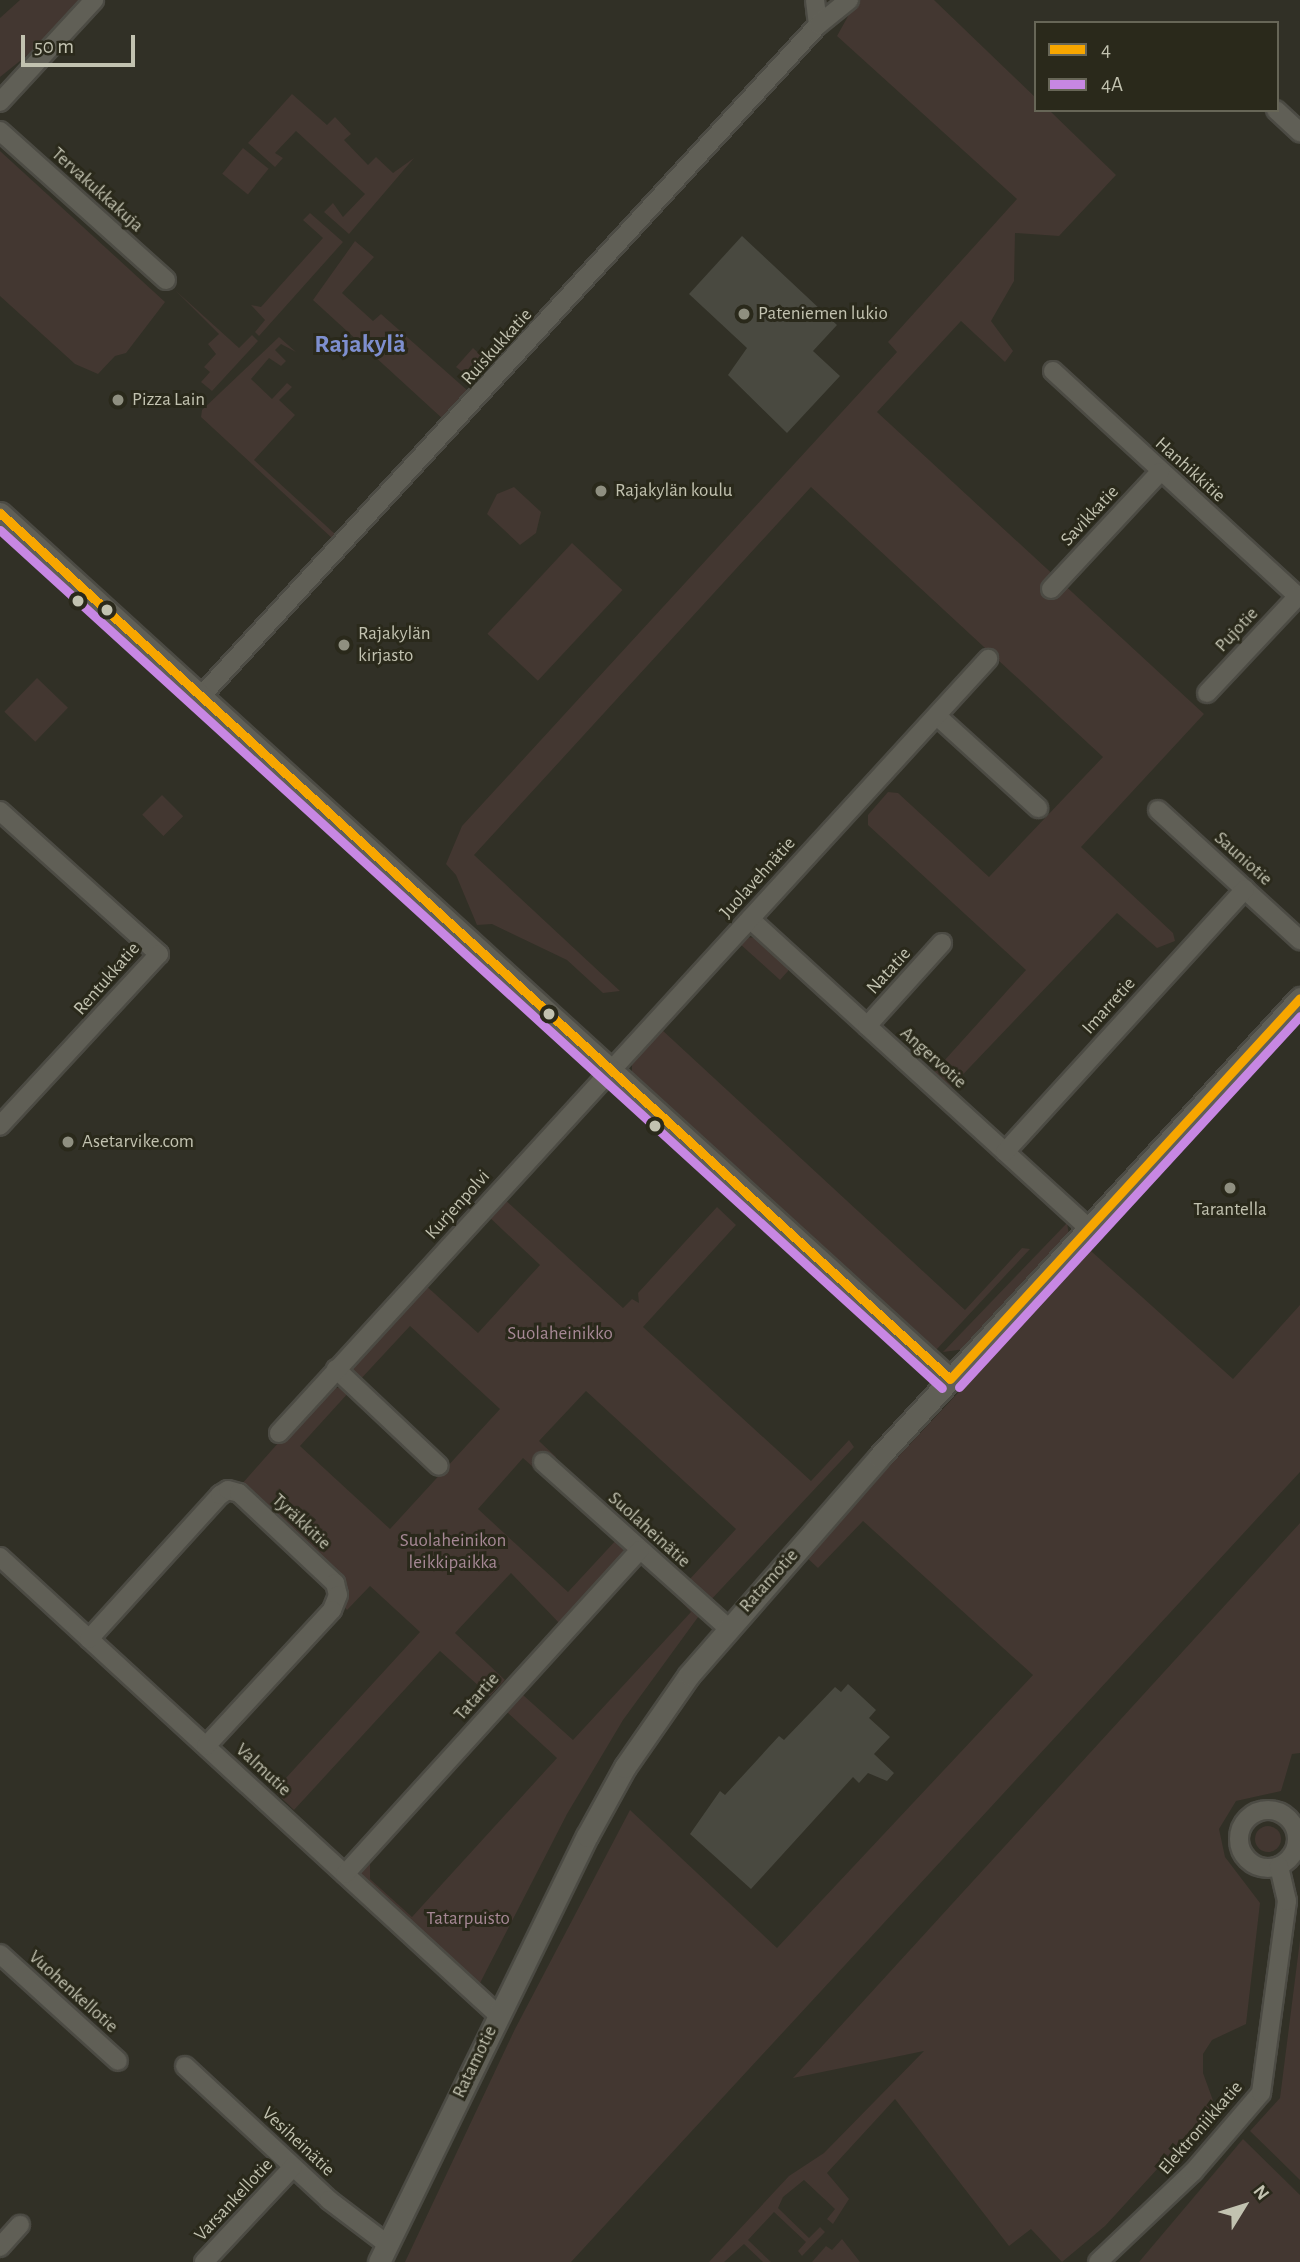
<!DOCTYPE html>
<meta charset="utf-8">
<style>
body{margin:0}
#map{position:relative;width:1300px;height:2262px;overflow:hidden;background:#313026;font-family:"Alegreya Sans",sans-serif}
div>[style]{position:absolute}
.green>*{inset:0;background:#433731;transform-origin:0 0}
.round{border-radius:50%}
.building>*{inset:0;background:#494940}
.roads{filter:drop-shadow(2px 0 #4c4b44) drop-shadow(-2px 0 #4c4b44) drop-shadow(0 2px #4c4b44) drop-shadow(0 -2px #4c4b44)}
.minor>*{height:18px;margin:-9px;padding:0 9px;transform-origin:9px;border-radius:9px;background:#605f56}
.minor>.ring{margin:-9px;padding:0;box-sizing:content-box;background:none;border:18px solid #605f56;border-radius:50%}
.tertiary>*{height:21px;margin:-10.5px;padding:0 10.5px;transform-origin:10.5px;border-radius:10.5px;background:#605f56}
.bus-1>*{height:9px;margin:-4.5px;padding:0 4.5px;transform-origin:4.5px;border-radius:4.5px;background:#f7a600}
.bus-2>*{height:9px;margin:-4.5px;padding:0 4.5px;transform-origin:4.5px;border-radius:4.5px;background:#c787e3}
.dots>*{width:19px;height:19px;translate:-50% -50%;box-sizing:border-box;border:4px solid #2a291b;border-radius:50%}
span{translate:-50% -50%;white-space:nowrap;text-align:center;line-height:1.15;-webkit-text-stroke:6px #2a291b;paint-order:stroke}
.street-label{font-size:19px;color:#c2c2b0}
.poi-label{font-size:19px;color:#c2c2b0}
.left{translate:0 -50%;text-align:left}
.park-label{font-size:19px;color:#a68895}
.district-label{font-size:26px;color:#7e8fcf;font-weight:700}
.legend{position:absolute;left:1034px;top:21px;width:245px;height:91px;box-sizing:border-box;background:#2a291b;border:2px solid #676657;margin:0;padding:9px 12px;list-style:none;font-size:21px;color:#c2c2b0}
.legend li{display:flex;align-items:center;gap:14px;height:35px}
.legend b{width:35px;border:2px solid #676657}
.north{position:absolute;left:1209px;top:2171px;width:70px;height:70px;-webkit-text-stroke:5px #2a291b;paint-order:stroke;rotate:52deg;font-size:19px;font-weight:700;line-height:28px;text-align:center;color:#c2c2b0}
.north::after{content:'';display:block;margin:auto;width:24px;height:32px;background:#c2c2b0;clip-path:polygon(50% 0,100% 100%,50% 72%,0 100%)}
.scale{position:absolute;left:21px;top:35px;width:114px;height:32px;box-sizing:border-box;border:4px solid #c2c2b0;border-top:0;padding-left:9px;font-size:21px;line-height:24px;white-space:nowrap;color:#c2c2b0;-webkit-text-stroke:5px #2a291b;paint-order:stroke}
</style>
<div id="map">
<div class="green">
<i style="clip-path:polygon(20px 0,79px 0,35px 49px,0 77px,0 18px)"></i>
<i style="clip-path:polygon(857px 0,934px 0,1036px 98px,1036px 110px,1049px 110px,1116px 175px,1059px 236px,1015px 233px,1014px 281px,991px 321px,1013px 351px,1005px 362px,961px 321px,877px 412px,1204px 714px,1081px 847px,1173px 933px,1175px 941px,1157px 948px,1117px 913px,951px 1087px,934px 1072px,1026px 970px,868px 825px,868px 815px,888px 792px,898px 793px,989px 877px,1103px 757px,811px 487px,474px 855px,620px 991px,603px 993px,567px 960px,492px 924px,477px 925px,456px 875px,446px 864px,462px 826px,897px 352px,888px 342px,1017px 199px,837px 36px)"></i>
<i style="clip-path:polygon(292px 94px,327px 125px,335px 117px,351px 134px,344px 140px,368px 165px,376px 157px,393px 173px,414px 158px,349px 234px,324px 212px,333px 203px,343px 217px,365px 194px,296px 131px,275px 153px,283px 158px,275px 167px,248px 143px)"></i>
<i style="left:243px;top:148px;width:33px;height:33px;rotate:39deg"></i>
<i style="clip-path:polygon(0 151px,165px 302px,126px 353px,115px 356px,98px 374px,75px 364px,0 296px)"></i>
<i style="clip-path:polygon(310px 213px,343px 242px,259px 336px,255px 332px,265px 320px,251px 305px,261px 307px,323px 238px,303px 220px)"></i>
<i style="clip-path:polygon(355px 241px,374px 257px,342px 293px,373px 321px,381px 314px,468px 391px,444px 420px,313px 300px)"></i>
<i style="clip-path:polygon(175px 290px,239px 348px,252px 335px,258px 341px,212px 391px,201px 382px,210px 372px,204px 367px,216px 354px,208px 344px,219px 334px)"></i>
<i style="clip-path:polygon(279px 337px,296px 352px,281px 344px,275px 350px,286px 361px,281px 366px,269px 358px,251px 379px,272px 399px,287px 383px,292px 387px,279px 400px,295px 415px,254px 460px,335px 534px,344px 531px,333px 539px,201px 417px,202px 410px)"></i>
<i style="clip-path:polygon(473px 348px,495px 369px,479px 385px,456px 367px)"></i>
<i style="clip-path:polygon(514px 487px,541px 512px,536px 533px,520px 545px,487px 514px,497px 494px)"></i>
<i style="left:572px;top:543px;width:69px;height:124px;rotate:43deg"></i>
<i style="left:37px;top:678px;width:43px;height:47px;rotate:44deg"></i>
<i style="left:162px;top:795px;width:30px;height:28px;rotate:45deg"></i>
<i style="clip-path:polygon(744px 937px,760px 938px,788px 963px,788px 971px,780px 980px,740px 944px,661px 1029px,965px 1310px,1022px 1248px,1030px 1249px,936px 1350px,632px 1074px,632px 1061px)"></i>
<i style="clip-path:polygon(502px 1197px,623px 1308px,632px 1299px,639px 1303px,638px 1293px,717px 1207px,736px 1225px,643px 1327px,811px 1481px,849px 1440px,854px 1447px,708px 1603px,689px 1580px,736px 1529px,586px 1391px,539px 1441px,556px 1457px,544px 1469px,545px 1478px,523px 1458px,478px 1509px,568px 1592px,618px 1538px,624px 1548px,621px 1563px,562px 1626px,511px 1573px,455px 1633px,505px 1680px,490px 1696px,440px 1651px,294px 1810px,274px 1791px,420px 1632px,370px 1586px,347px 1610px,241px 1485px,326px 1389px,345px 1387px,350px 1391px,300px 1446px,390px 1529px,500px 1409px,410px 1326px,358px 1382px,352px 1369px,352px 1361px,423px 1283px,478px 1333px,540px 1265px,486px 1214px)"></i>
<i style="clip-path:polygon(1067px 1223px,1069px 1235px,965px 1349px,943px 1352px)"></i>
<i style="clip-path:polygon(1091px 1251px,1233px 1379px,1300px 1305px,1300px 1472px,571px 2262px,405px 2262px,515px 2029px,630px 1810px,777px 1948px,1033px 1675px,863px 1521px,818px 1568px,805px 1556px)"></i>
<i style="clip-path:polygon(1300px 1523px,1300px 1753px,1292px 1754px,1281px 1791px,1236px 1801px,1219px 1829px,1225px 1857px,1260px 1903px,1246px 2024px,1212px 2040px,1203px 2054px,1203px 2073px,1215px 2106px,1105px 2226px,1062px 2262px,1031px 2229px,1009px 2246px,895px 2099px,827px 2173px,849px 2199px,833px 2224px,827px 2219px,835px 2209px,804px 2180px,783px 2197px,778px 2208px,809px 2238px,820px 2227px,825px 2232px,802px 2256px,798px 2251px,806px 2242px,774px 2212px,748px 2240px,771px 2262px,763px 2262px,744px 2244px,724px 2262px,709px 2262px,789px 2176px,824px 2153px,924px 2051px,793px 2078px)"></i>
<i style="clip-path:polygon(652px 1571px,701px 1613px,623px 1720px,567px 1814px,479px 1985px,362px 1879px,360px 1870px,370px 1861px,370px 1879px,412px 1917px,557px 1758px,507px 1712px,485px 1736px,482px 1730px,534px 1674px,538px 1678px,523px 1695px,573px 1740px,691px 1612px)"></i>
<i class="round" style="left:1255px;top:1826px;width:26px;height:26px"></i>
<i style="clip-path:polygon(1300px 1940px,1300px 2180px,1250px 2131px,1280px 2098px)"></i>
<i style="clip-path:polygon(1243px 2139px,1300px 2195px,1300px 2262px,1139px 2262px)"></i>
<i style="clip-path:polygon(842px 2239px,860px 2262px,812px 2262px,826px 2246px,832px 2250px)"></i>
</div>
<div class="building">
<i style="clip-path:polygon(742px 236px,837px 325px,813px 351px,840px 376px,787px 433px,728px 375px,747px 348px,689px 294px)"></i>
<i style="clip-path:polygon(848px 1684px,876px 1710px,869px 1718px,890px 1737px,874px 1754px,894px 1773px,887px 1781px,868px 1773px,859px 1783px,853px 1777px,751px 1889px,690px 1834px,720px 1791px,725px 1795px,779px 1736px,784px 1740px,835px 1687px,841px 1692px)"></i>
</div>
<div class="roads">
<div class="minor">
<i style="left:815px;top:0;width:25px;rotate:83deg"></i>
<i style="left:0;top:102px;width:139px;rotate:-47.3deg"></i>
<i style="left:1276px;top:110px;width:33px;rotate:43deg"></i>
<i style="left:0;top:131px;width:223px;rotate:41.9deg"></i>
<i style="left:1053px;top:371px;width:335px;rotate:42.6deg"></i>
<i style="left:1051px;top:589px;width:160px;rotate:-47deg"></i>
<i style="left:1207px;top:693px;width:133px;rotate:-46.8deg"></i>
<i style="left:203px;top:694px;width:909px;rotate:-47.41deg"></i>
<i style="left:818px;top:25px;width:40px;rotate:-39deg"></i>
<i style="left:937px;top:716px;width:137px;rotate:42.3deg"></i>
<i style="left:1158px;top:810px;width:193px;rotate:42.5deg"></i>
<i style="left:0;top:811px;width:214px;rotate:42deg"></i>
<i style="left:159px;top:954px;width:234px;rotate:132.8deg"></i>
<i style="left:750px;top:919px;width:459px;rotate:42.4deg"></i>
<i style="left:867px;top:1026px;width:112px;rotate:-47.9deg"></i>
<i style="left:1005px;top:1152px;width:356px;rotate:-47.6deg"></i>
<i style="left:336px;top:1369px;width:141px;rotate:43.3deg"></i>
<i style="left:279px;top:1433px;width:1050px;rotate:-47.51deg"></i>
<i style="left:543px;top:1462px;width:249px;rotate:41.9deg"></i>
<i style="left:0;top:1557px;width:677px;rotate:42.6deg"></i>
<i style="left:89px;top:1639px;width:195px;rotate:-47.7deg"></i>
<i style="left:220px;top:1495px;width:9px;rotate:-32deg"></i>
<i style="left:228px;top:1490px;width:11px;rotate:15deg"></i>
<i style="left:239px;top:1493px;width:132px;rotate:43.2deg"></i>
<i style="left:335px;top:1583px;width:12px;rotate:76deg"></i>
<i style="left:338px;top:1595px;width:16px;rotate:112deg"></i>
<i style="left:332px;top:1610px;width:185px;rotate:132.8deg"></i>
<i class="ring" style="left:1239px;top:1810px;width:40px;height:40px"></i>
<i style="left:345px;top:1874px;width:438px;rotate:-47.7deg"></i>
<i style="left:0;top:1954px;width:159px;rotate:42.2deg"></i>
<i style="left:185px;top:2066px;width:197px;rotate:42.9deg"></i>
<i style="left:329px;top:2200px;width:73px;rotate:37.2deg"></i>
<i style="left:0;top:2247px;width:30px;rotate:-48deg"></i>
<i style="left:204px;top:2262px;width:130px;rotate:-46.9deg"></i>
<i style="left:1098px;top:2262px;width:131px;rotate:-43.5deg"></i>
<i style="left:1193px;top:2172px;width:104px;rotate:-49.3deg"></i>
<i style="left:1261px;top:2093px;width:194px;rotate:-82.3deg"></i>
<i style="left:1287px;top:1901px;width:36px;rotate:-103deg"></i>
</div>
<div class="tertiary">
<i style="left:0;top:513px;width:1285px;rotate:42.35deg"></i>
<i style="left:379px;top:2262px;width:474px;rotate:-64deg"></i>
<i style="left:587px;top:1836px;width:79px;rotate:-61.2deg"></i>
<i style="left:625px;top:1767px;width:112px;rotate:-55.2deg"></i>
<i style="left:689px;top:1675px;width:289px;rotate:-48.9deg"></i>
<i style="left:879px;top:1457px;width:623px;rotate:-47.47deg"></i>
</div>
</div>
<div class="bus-1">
<i style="left:0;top:513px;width:1285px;rotate:42.35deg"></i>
<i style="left:950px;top:1379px;width:517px;rotate:-47.43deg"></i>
</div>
<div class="bus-2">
<i style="left:0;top:530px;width:1274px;rotate:42.33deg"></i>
<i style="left:959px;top:1387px;width:504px;rotate:-47.41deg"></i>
</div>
<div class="dots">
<i style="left:744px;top:314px;background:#8f8f80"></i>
<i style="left:118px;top:400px;background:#8f8f80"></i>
<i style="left:601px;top:491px;background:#8f8f80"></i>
<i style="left:78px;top:601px;background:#c2c2b0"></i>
<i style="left:107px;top:610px;background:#c2c2b0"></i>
<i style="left:344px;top:645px;background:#8f8f80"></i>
<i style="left:549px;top:1014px;background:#c2c2b0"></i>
<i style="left:655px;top:1126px;background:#c2c2b0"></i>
<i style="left:68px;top:1142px;background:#8f8f80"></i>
<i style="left:1230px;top:1188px;background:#8f8f80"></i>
</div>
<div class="street-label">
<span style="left:97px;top:190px;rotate:42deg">Tervakukkakuja</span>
<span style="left:497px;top:347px;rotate:-48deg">Ruiskukkatie</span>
<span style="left:1190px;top:470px;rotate:42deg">Hanhikkitie</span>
<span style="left:1090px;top:516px;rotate:-47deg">Savikkatie</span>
<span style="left:1237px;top:630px;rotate:-47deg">Pujotie</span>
<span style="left:1243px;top:859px;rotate:42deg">Sauniotie</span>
<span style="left:758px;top:878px;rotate:-48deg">Juolavehnätie</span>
<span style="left:889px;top:971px;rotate:-48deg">Natatie</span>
<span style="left:107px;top:979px;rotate:-49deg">Rentukkatie</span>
<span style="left:1109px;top:1006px;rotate:-48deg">Imarretie</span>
<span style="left:933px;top:1058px;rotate:42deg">Angervotie</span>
<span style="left:458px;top:1205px;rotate:-48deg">Kurjenpolvi</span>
<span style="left:301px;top:1522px;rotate:43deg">Tyräkkitie</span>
<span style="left:649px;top:1530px;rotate:42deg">Suolaheinätie</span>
<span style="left:769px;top:1581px;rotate:-48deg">Ratamotie</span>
<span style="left:477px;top:1697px;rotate:-48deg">Tatartie</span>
<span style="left:263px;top:1770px;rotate:43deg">Valmutie</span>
<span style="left:73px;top:1992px;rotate:42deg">Vuohenkellotie</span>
<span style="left:475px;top:2062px;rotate:-64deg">Ratamotie</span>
<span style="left:1201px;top:2128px;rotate:-49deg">Elektroniikkatie</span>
<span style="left:298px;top:2142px;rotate:43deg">Vesiheinätie</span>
<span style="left:234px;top:2200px;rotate:-47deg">Varsankellotie</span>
</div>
<div class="poi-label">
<span class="left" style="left:758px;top:314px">Pateniemen lukio</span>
<span class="left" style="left:132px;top:400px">Pizza Lain</span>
<span class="left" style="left:615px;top:491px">Rajakylän koulu</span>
<span class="left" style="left:358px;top:645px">Rajakylän<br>kirjasto</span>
<span class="left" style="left:82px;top:1142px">Asetarvike.com</span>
<span style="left:1230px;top:1210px">Tarantella</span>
</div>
<div class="park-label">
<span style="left:560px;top:1334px">Suolaheinikko</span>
<span style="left:453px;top:1552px">Suolaheinikon<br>leikkipaikka</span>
<span style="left:468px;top:1919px">Tatarpuisto</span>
</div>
<div class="district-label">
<span style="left:360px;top:345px">Rajakylä</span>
</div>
<ul class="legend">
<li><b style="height:9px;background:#f7a600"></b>4</li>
<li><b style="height:9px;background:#c787e3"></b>4A</li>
</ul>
<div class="north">N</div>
<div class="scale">50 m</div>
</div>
